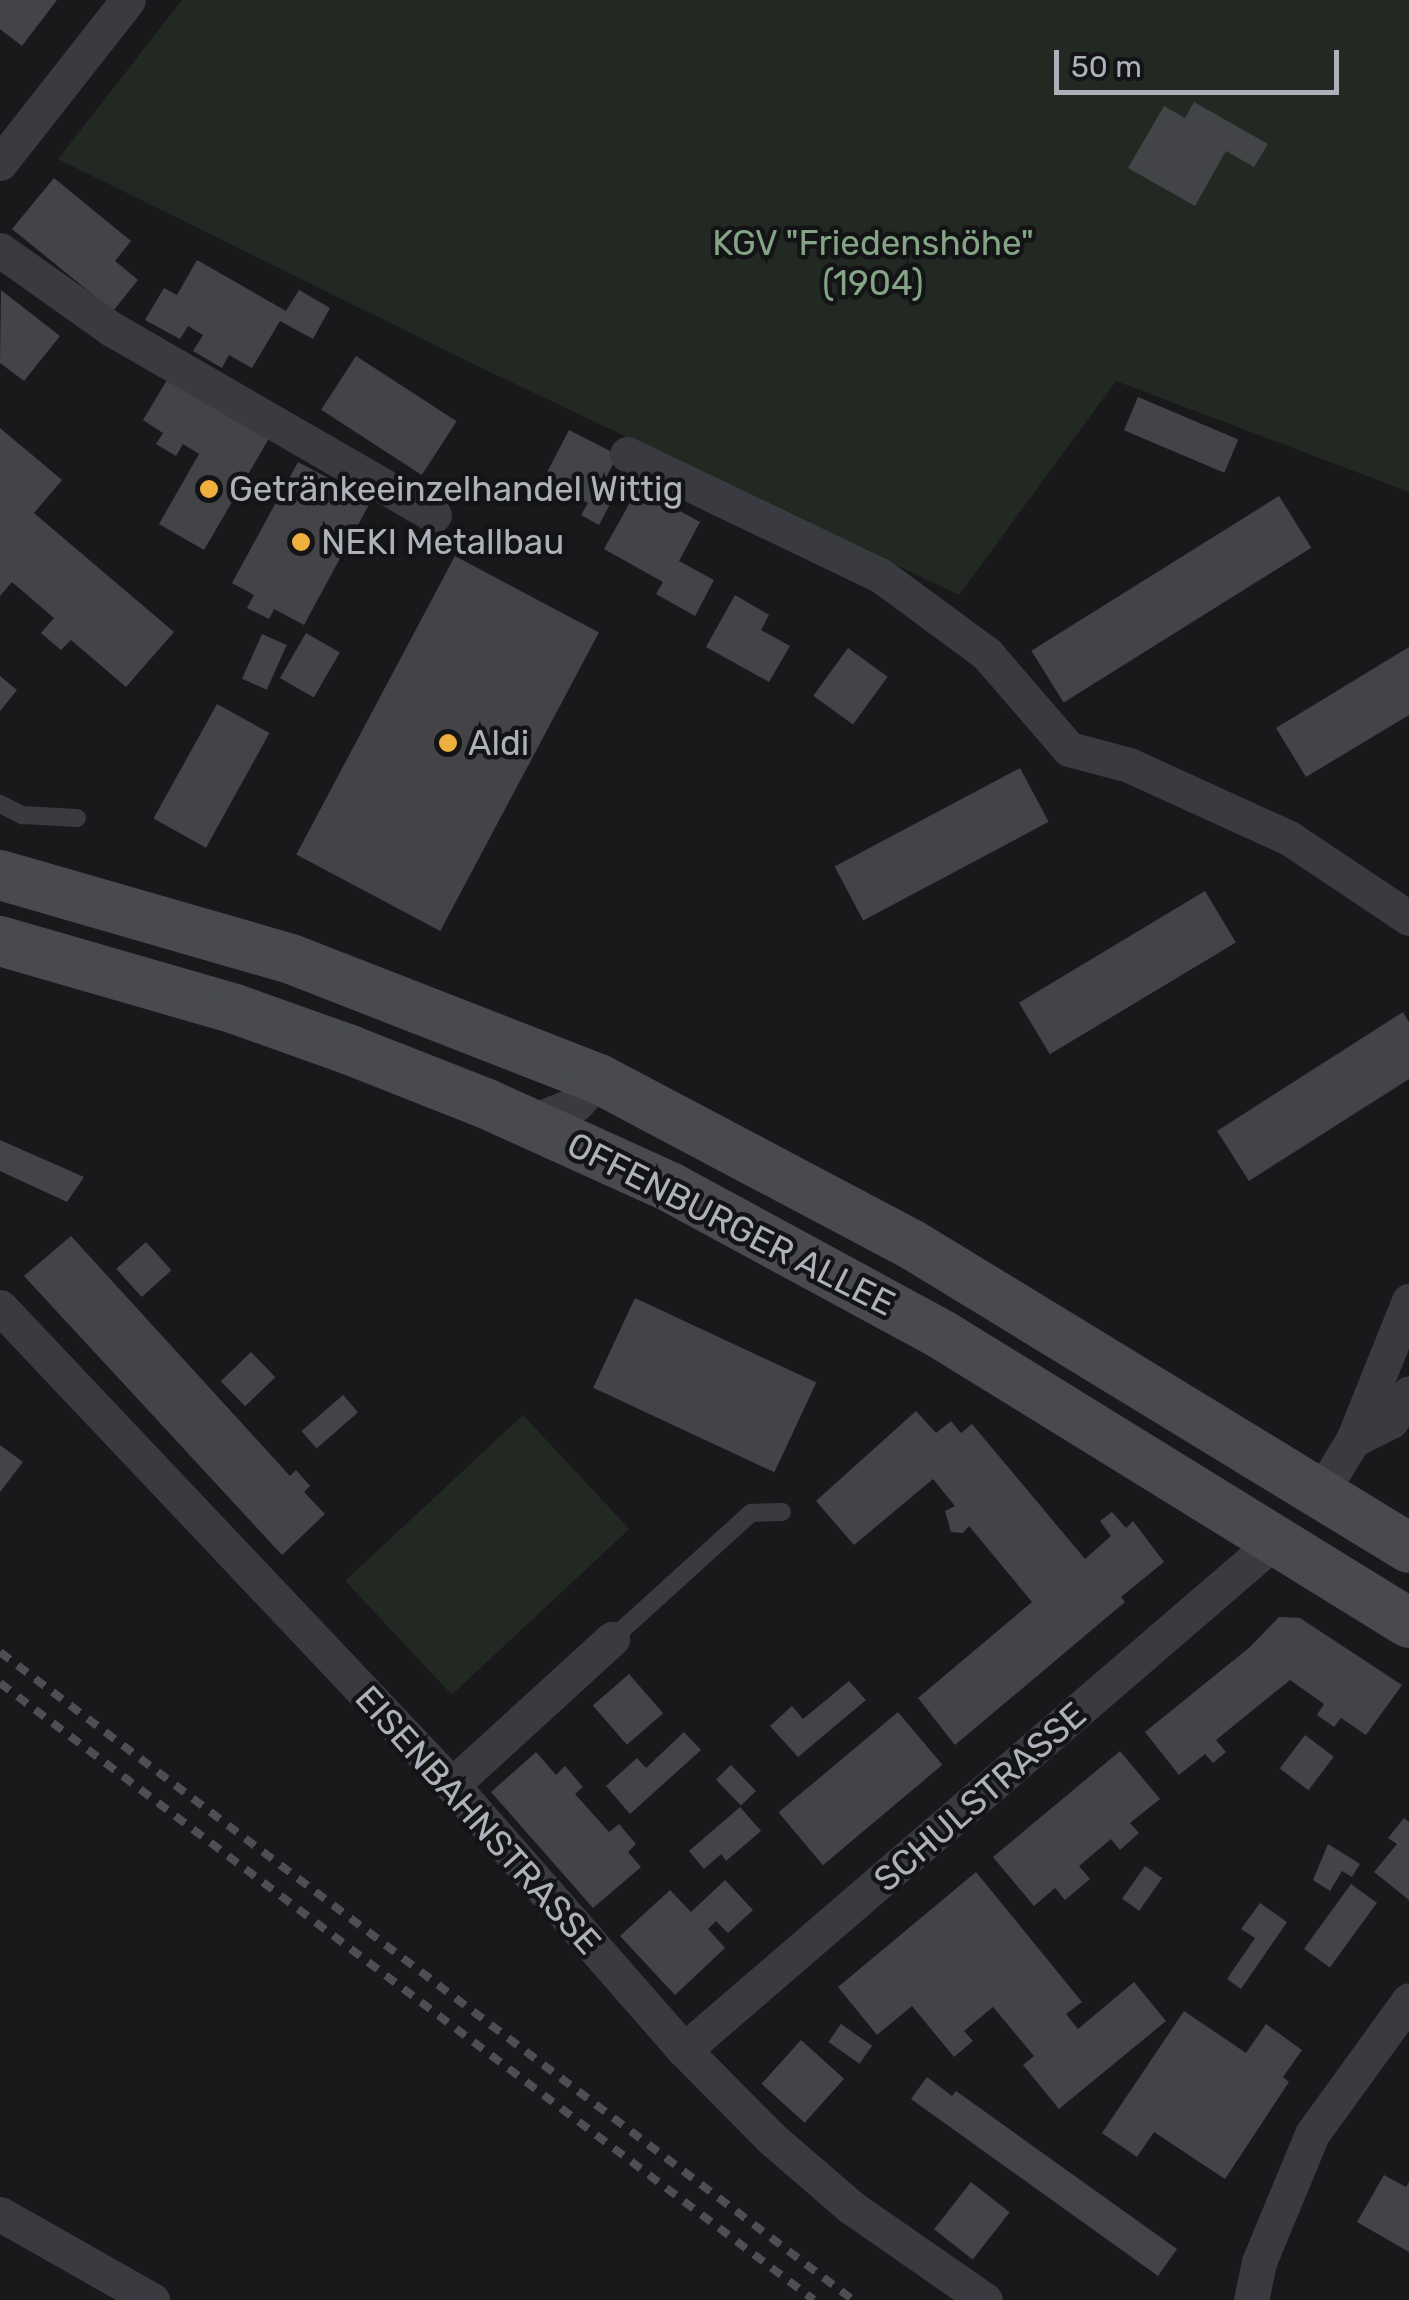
<!DOCTYPE html>
<meta charset="utf-8">
<style>
body{margin:0}
#map{position:relative;width:1409px;height:2300px;overflow:hidden;background:#19191b;font-family:Rubik,sans-serif}
div>[style]{position:absolute}
.green>*{inset:0;background:#212922;transform-origin:0 0}
.building>*{inset:0;background:#434448;transform-origin:0 0}
.lane>*{height:18px;margin:-9px;padding:0 9px;transform-origin:9px;border-radius:9px;background:#3a3b40}
.street>*{height:35px;margin:-17.5px;padding:0 17.5px;transform-origin:17.5px;border-radius:17.5px;background:#3a3b40}
.secondary>*{height:50px;margin:-25px;padding:0 25px;transform-origin:25px;border-radius:25px;background:#484a50}
.rail>*{height:8px;margin-top:-4px;transform-origin:0;background:repeating-linear-gradient(90deg,#4d4f55 0 12px,transparent 0 22px)}
.dots>*{width:28px;height:28px;translate:-50% -50%;box-sizing:border-box;border:5px solid #141416;border-radius:50%}
span{translate:-50% -50%;white-space:nowrap;text-align:center;line-height:1.15;-webkit-text-stroke:9px #141416;paint-order:stroke}
.park-label{font-size:35px;color:#83a585}
.poi-label{font-size:35px;color:#acb1ba}
.left{translate:0 -50%;text-align:left}
.street-label{font-size:35px;color:#acb1ba}
.scale{position:absolute;left:1054px;top:50px;width:285px;height:45px;box-sizing:border-box;border:5px solid #acb1ba;border-top:0;padding-left:12px;font-size:30px;line-height:35px;white-space:nowrap;color:#acb1ba;-webkit-text-stroke:8px #141416;paint-order:stroke}
</style>
<div id="map">
<div class="green">
<i style="clip-path:polygon(182px 0,1409px 0,1409px 492px,1116px 381px,959px 595px,465px 360px,58px 159px)"></i>
<i style="left:523px;top:1415px;width:156px;height:243px;rotate:47deg"></i>
</div>
<div class="building">
<i style="clip-path:polygon(0 0,57px 0,22px 46px,0 29px)"></i>
<i style="clip-path:polygon(1194px 102px,1268px 144px,1254px 167px,1226px 151px,1195px 206px,1128px 168px,1164px 106px,1185px 118px)"></i>
<i style="clip-path:polygon(54px 178px,131px 241px,115px 261px,138px 280px,113px 311px,12px 229px)"></i>
<i style="clip-path:polygon(197px 260px,286px 311px,299px 290px,330px 308px,313px 339px,280px 321px,252px 368px,229px 355px,222px 368px,193px 351px,203px 335px,188px 326px,180px 339px,145px 320px,164px 288px,177px 295px)"></i>
<i style="clip-path:polygon(1px 290px,60px 336px,24px 381px,0 363px)"></i>
<i style="left:356px;top:356px;width:120px;height:64px;rotate:33deg"></i>
<i style="clip-path:polygon(170px 375px,271px 435px,204px 550px,159px 524px,199px 454px,183px 444px,176px 456px,156px 444px,163px 433px,143px 420px)"></i>
<i style="left:1138px;top:397px;width:109px;height:36px;rotate:23deg"></i>
<i style="clip-path:polygon(0 428px,62px 480px,34px 513px,174px 632px,126px 687px,71px 640px,61px 650px,41px 633px,54px 618px,12px 582px,0 596px)"></i>
<i style="clip-path:polygon(569px 430px,618px 455px,603px 483px,617px 491px,599px 525px,581px 515px,588px 503px,543px 480px)"></i>
<i style="clip-path:polygon(298px 462px,371px 501px,304px 625px,274px 609px,269px 619px,247px 608px,254px 595px,232px 583px)"></i>
<i style="clip-path:polygon(638px 488px,700px 522px,679px 561px,714px 580px,695px 616px,656px 594px,663px 582px,604px 549px)"></i>
<i style="left:1279px;top:496px;width:61px;height:292px;rotate:58deg"></i>
<i style="left:455px;top:556px;width:163px;height:338px;rotate:28deg"></i>
<i style="clip-path:polygon(735px 595px,769px 615px,761px 630px,790px 646px,769px 682px,706px 647px)"></i>
<i style="left:306px;top:633px;width:39px;height:52px;rotate:30deg"></i>
<i style="left:262px;top:634px;width:27px;height:49px;rotate:24deg"></i>
<i style="clip-path:polygon(1409px 647px,1409px 715px,1306px 777px,1276px 728px)"></i>
<i style="left:848px;top:648px;width:49px;height:59px;rotate:36deg"></i>
<i style="clip-path:polygon(0 676px,17px 690px,0 711px)"></i>
<i style="left:217px;top:704px;width:60px;height:131px;rotate:29deg"></i>
<i style="left:1020px;top:768px;width:61px;height:210px;rotate:62deg"></i>
<i style="left:1205px;top:891px;width:60px;height:217px;rotate:59deg"></i>
<i style="clip-path:polygon(1403px 1012px,1409px 1022px,1409px 1079px,1249px 1181px,1217px 1131px)"></i>
<i style="clip-path:polygon(0 1140px,84px 1177px,67px 1202px,0 1171px)"></i>
<i style="clip-path:polygon(71px 1236px,290px 1476px,296px 1470px,310px 1486px,304px 1492px,325px 1514px,282px 1555px,24px 1276px)"></i>
<i style="left:146px;top:1242px;width:38px;height:40px;rotate:48deg"></i>
<i style="left:635px;top:1298px;width:200px;height:99px;rotate:25deg"></i>
<i style="left:251px;top:1352px;width:35px;height:42px;rotate:46deg"></i>
<i style="left:343px;top:1395px;width:23px;height:55px;rotate:49deg"></i>
<i style="clip-path:polygon(916px 1411px,936px 1433px,951px 1421px,961px 1433px,972px 1424px,1085px 1559px,1111px 1536px,1100px 1521px,1112px 1512px,1126px 1528px,1133px 1521px,1164px 1562px,1121px 1597px,1125px 1602px,955px 1745px,918px 1698px,1032px 1602px,969px 1526px,963px 1533px,951px 1532px,945px 1511px,955px 1506px,933px 1479px,854px 1545px,816px 1501px)"></i>
<i style="clip-path:polygon(0 1445px,23px 1462px,0 1492px)"></i>
<i style="clip-path:polygon(1279px 1617px,1300px 1618px,1402px 1685px,1366px 1735px,1341px 1718px,1334px 1727px,1317px 1715px,1324px 1704px,1290px 1680px,1216px 1740px,1226px 1752px,1213px 1763px,1205px 1754px,1179px 1775px,1145px 1732px,1250px 1647px)"></i>
<i style="left:629px;top:1674px;width:52px;height:48px;rotate:49deg"></i>
<i style="clip-path:polygon(849px 1681px,866px 1700px,798px 1757px,770px 1726px,792px 1706px,803px 1719px)"></i>
<i style="left:898px;top:1712px;width:69px;height:156px;rotate:50deg"></i>
<i style="clip-path:polygon(684px 1732px,701px 1750px,630px 1814px,606px 1786px,637px 1758px,646px 1768px)"></i>
<i style="left:1305px;top:1735px;width:36px;height:42px;rotate:37deg"></i>
<i style="clip-path:polygon(1120px 1751px,1160px 1799px,1130px 1823px,1139px 1833px,1120px 1850px,1111px 1839px,1079px 1866px,1090px 1879px,1065px 1900px,1055px 1888px,1034px 1906px,993px 1857px)"></i>
<i style="clip-path:polygon(536px 1752px,556px 1775px,565px 1766px,583px 1787px,575px 1794px,609px 1832px,619px 1824px,636px 1844px,628px 1852px,641px 1867px,593px 1908px,491px 1792px)"></i>
<i style="left:731px;top:1765px;width:36px;height:21px;rotate:46deg"></i>
<i style="clip-path:polygon(740px 1807px,761px 1831px,726px 1861px,721px 1854px,704px 1869px,689px 1851px)"></i>
<i style="clip-path:polygon(1404px 1818px,1409px 1822px,1409px 1900px,1374px 1872px,1397px 1844px,1388px 1838px)"></i>
<i style="clip-path:polygon(1328px 1844px,1360px 1864px,1352px 1877px,1342px 1871px,1330px 1891px,1313px 1880px)"></i>
<i style="left:1145px;top:1866px;width:21px;height:40px;rotate:35deg"></i>
<i style="clip-path:polygon(976px 1872px,1082px 2002px,1066px 2014px,1078px 2029px,1134px 1982px,1166px 2021px,1059px 2109px,1023px 2065px,1034px 2056px,993px 2007px,964px 2031px,973px 2041px,954px 2057px,912px 2006px,877px 2035px,838px 1987px)"></i>
<i style="clip-path:polygon(725px 1880px,753px 1910px,728px 1933px,716px 1921px,708px 1929px,725px 1948px,675px 1995px,620px 1936px,670px 1890px,691px 1912px)"></i>
<i style="left:1351px;top:1884px;width:32px;height:80px;rotate:36deg"></i>
<i style="clip-path:polygon(1260px 1903px,1287px 1922px,1241px 1989px,1227px 1979px,1255px 1938px,1241px 1929px)"></i>
<i style="clip-path:polygon(1184px 2011px,1246px 2053px,1266px 2024px,1302px 2050px,1283px 2077px,1289px 2082px,1225px 2179px,1154px 2132px,1137px 2157px,1102px 2133px)"></i>
<i style="left:841px;top:2024px;width:38px;height:22px;rotate:35deg"></i>
<i style="left:801px;top:2040px;width:58px;height:59px;rotate:42deg"></i>
<i style="clip-path:polygon(927px 2077px,952px 2096px,956px 2091px,1177px 2249px,1158px 2276px,911px 2099px)"></i>
<i style="clip-path:polygon(1384px 2175px,1406px 2187px,1409px 2182px,1409px 2252px,1357px 2222px)"></i>
<i style="left:971px;top:2182px;width:49px;height:60px;rotate:38deg"></i>
</div>
<div class="lane">
<i style="left:0;top:804px;width:25px;rotate:27deg"></i>
<i style="left:22px;top:815px;width:55px;rotate:3.1deg"></i>
<i style="left:612px;top:1639px;width:188px;rotate:-42.2deg"></i>
<i style="left:751px;top:1513px;width:31px;rotate:-2deg"></i>
</div>
<div class="street">
<i style="left:0;top:163px;width:207px;rotate:-51.9deg"></i>
<i style="left:0;top:250px;width:135px;rotate:35.3deg"></i>
<i style="left:110px;top:328px;width:374px;rotate:30deg"></i>
<i style="left:627px;top:454px;width:280px;rotate:25.6deg"></i>
<i style="left:880px;top:575px;width:133px;rotate:36.4deg"></i>
<i style="left:987px;top:654px;width:125px;rotate:49.2deg"></i>
<i style="left:1069px;top:749px;width:62px;rotate:14.9deg"></i>
<i style="left:1129px;top:765px;width:176px;rotate:24.5deg"></i>
<i style="left:1289px;top:838px;width:144px;rotate:33.7deg"></i>
<i style="left:530px;top:1122px;width:49px;rotate:-21.4deg"></i>
<i style="left:576px;top:1104px;width:34px;rotate:-47deg"></i>
<i style="left:0;top:1307px;width:658px;rotate:46.6deg"></i>
<i style="left:452px;top:1785px;width:352px;rotate:48.8deg"></i>
<i style="left:684px;top:2050px;width:124px;rotate:45.3deg"></i>
<i style="left:771px;top:2138px;width:106px;rotate:40.8deg"></i>
<i style="left:851px;top:2207px;width:163px;rotate:34.8deg"></i>
<i style="left:1353px;top:1440px;width:150px;rotate:-68.1deg"></i>
<i style="left:1320px;top:1494px;width:63px;rotate:-58.6deg"></i>
<i style="left:1353px;top:1440px;width:42px;rotate:-26.6deg"></i>
<i style="left:1391px;top:1421px;width:33px;rotate:-57deg"></i>
<i style="left:452px;top:1785px;width:217px;rotate:-42.4deg"></i>
<i style="left:684px;top:2050px;width:780px;rotate:-40.74deg"></i>
<i style="left:0;top:2214px;width:175px;rotate:29.5deg"></i>
<i style="left:1251px;top:2300px;width:39px;rotate:-78deg"></i>
<i style="left:1259px;top:2262px;width:139px;rotate:-67.5deg"></i>
<i style="left:1312px;top:2134px;width:165px;rotate:-54.1deg"></i>
</div>
<div class="secondary">
<i style="left:0;top:875px;width:303px;rotate:16.1deg"></i>
<i style="left:291px;top:959px;width:331px;rotate:21.3deg"></i>
<i style="left:599px;top:1079px;width:353px;rotate:27.9deg"></i>
<i style="left:911px;top:1244px;width:583px;rotate:31.4deg"></i>
<i style="left:0;top:941px;width:245px;rotate:16.1deg"></i>
<i style="left:235px;top:1009px;width:122px;rotate:19.6deg"></i>
<i style="left:350px;top:1050px;width:147px;rotate:21.5deg"></i>
<i style="left:487px;top:1104px;width:201px;rotate:24.4deg"></i>
<i style="left:670px;top:1187px;width:312px;rotate:28.5deg"></i>
<i style="left:944px;top:1336px;width:546px;rotate:31.68deg"></i>
</div>
<div class="rail">
<i style="left:0;top:1652px;width:1071px;rotate:37.22deg"></i>
<i style="left:0;top:1683px;width:1021px;rotate:37.16deg"></i>
</div>
<div class="dots">
<i style="left:209px;top:489px;background:#eeaf3e"></i>
<i style="left:301px;top:542px;background:#eeaf3e"></i>
<i style="left:448px;top:743px;background:#eeaf3e"></i>
</div>
<div class="park-label">
<span style="left:873px;top:263px">KGV "Friedenshöhe"<br>(1904)</span>
</div>
<div class="poi-label">
<span class="left" style="left:229px;top:489px">Getränkeeinzelhandel Wittig</span>
<span class="left" style="left:321px;top:542px">NEKI Metallbau</span>
<span class="left" style="left:468px;top:743px">Aldi</span>
</div>
<div class="street-label">
<span style="left:731px;top:1224px;rotate:27deg">OFFENBURGER ALLEE</span>
<span style="left:980px;top:1797px;rotate:-41deg">SCHULSTRASSE</span>
<span style="left:478px;top:1820px;rotate:48deg">EISENBAHNSTRASSE</span>
</div>
<div class="scale">50 m</div>
</div>
